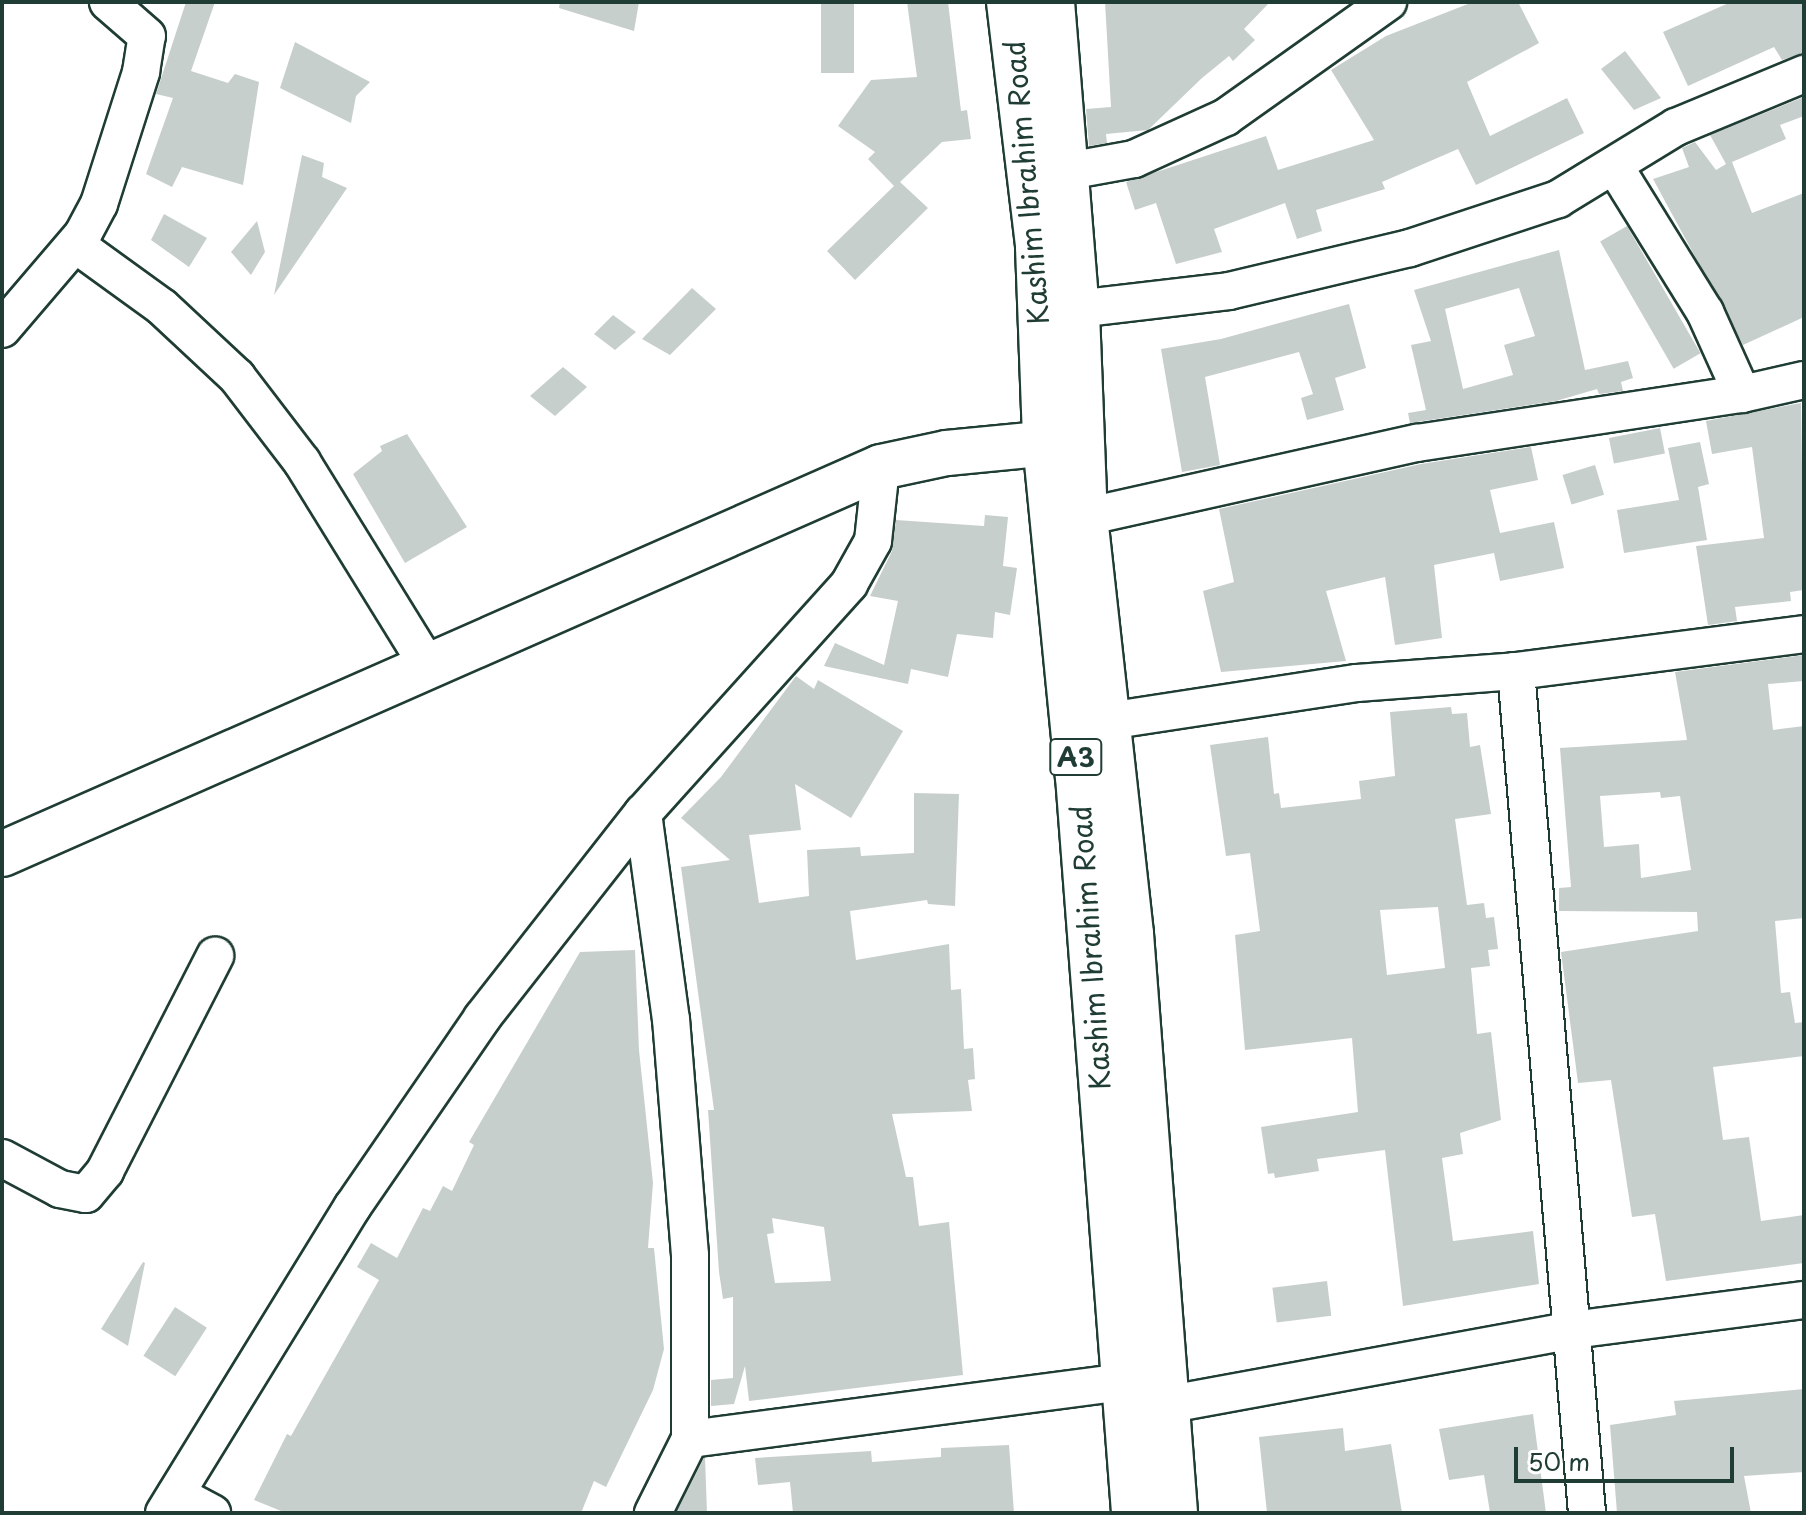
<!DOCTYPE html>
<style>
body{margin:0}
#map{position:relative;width:1806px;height:1515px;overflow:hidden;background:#fff;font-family:"Playpen Sans",sans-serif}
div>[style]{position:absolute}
.building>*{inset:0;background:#c7cfcc;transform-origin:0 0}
.roads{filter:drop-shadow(2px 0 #1f3d34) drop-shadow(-2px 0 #1f3d34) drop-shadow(0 2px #1f3d34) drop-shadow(0 -2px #1f3d34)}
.minor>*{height:36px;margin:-18px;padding:0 18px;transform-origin:18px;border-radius:18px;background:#fff}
.major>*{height:44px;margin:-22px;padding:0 22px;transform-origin:22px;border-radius:22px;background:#fff}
.highway>*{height:44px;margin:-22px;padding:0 22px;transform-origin:22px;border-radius:22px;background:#fff}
span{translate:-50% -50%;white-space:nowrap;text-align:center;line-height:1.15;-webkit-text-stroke:6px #fff;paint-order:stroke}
.shield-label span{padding:2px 6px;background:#fff;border:2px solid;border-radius:6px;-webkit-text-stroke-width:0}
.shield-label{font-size:26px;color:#1f3d34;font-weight:700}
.street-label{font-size:28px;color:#1f3d34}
.frame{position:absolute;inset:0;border:4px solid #1f3d34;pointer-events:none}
.scale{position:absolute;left:1514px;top:1447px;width:220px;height:36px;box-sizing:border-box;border:4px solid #1f3d34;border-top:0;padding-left:10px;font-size:24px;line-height:28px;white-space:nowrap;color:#1f3d34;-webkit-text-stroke:6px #fff;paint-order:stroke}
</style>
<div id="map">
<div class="building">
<i style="clip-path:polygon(186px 2px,215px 2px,191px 71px,228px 83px,235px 74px,259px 82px,243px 185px,182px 167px,172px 187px,146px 174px,173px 98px,156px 94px)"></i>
<i style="clip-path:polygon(560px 2px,639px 2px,634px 31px,559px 8px)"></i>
<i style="left:821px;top:2px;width:33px;height:71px"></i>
<i style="clip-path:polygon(907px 2px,948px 2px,961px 111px,967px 110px,971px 139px,942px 142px,900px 182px,928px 208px,855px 280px,827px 251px,894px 186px,868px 159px,875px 152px,838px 126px,871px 80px,917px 77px)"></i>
<i style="clip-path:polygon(1105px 2px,1270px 2px,1244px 29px,1255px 40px,1233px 61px,1229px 56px,1202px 78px,1148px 130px,1106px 134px,1107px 143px,1089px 146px,1086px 109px,1111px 107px)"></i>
<i style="clip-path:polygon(1473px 2px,1518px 2px,1539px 43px,1467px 82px,1490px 136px,1567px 98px,1584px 133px,1476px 185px,1458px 149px,1382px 182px,1385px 189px,1316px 210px,1322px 231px,1297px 239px,1285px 203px,1214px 229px,1222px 252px,1176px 264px,1156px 203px,1135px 210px,1126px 182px,1266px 136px,1278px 170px,1374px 140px,1331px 70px,1386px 36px)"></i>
<i style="clip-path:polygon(1731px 2px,1804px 2px,1804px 53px,1782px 60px,1774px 47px,1688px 86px,1663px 32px)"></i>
<i style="clip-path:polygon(295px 42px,370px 82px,356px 96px,351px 123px,280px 88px)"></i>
<i style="clip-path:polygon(1625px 51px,1661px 98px,1634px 110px,1601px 69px)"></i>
<i style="clip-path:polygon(1804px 97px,1804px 116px,1780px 125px,1786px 139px,1732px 162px,1752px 213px,1804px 193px,1804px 317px,1743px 345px,1653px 179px,1689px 167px,1682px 148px,1695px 142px,1716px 170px,1726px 164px,1710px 135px)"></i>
<i style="clip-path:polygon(302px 155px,324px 163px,322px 177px,347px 188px,274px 295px)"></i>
<i style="clip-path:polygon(164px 214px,207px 238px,189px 267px,151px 240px)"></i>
<i style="clip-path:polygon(257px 221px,265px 252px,251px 275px,231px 252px)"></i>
<i style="left:1627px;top:226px;width:147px;height:31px;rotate:60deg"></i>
<i style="clip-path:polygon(evenodd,1559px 250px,1585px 370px,1628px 361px,1633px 378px,1621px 382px,1623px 391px,1599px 394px,1597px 389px,1556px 401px,1410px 423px,1408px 413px,1426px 410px,1411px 345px,1431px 341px,1414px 290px,1559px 250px,1519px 288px,1535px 336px,1504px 345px,1513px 375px,1463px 389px,1445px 309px,1519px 288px)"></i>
<i style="clip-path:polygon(692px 288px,716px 309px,670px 355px,642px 339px)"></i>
<i style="clip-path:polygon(1349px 304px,1366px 368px,1335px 378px,1344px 410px,1307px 420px,1301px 398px,1313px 394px,1299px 352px,1205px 377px,1220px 465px,1182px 472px,1161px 349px,1221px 339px)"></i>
<i style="clip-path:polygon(613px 315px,636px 332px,615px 350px,594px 334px)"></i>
<i style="clip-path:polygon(563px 367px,587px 387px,555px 416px,530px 396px)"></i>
<i style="clip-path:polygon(1801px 403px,1804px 590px,1790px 592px,1791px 601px,1735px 607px,1737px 621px,1708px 625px,1696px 546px,1764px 538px,1752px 447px,1712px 454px,1706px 421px)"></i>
<i style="left:1660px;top:428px;width:26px;height:52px;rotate:79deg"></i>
<i style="clip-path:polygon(407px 434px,467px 527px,405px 563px,353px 474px,382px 451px,380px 446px)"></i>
<i style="clip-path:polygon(1700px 442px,1709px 484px,1698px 487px,1707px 540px,1624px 553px,1617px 510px,1679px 500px,1668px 448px)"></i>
<i style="clip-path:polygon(1531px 447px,1538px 480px,1490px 490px,1500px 533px,1554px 522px,1564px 568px,1500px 581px,1494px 553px,1434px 565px,1442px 638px,1395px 645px,1385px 577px,1326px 591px,1346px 661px,1221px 672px,1203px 591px,1234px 582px,1219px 509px,1421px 464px)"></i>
<i style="left:1595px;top:465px;width:31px;height:34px;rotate:73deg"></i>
<i style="clip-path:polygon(985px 515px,1008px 517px,1003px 566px,1017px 568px,1010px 615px,995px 612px,993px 638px,957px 634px,948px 677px,911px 669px,908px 684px,824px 666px,835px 643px,884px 665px,898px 601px,870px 596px,892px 551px,896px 520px,984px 526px)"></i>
<i style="clip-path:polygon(evenodd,1804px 655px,1804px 681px,1768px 684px,1773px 730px,1804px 726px,1804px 918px,1775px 921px,1781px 993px,1790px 992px,1795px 1023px,1804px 1022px,1804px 1056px,1713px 1067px,1723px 1140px,1749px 1137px,1761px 1221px,1804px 1215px,1804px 1263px,1666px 1281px,1655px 1214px,1632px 1217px,1611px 1080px,1578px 1083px,1561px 952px,1698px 931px,1697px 912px,1559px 911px,1559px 888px,1571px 887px,1560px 748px,1687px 740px,1675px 672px,1804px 655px,1660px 792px,1661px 798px,1680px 796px,1691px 870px,1641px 878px,1639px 844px,1604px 847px,1600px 796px,1660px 792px)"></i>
<i style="clip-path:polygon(evenodd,796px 676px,814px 689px,818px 680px,903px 731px,851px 818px,795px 784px,801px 830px,749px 835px,759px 903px,809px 896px,807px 850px,860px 847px,861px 856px,914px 853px,914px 793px,959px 794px,955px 906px,928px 904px,927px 900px,850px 911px,856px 960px,949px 944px,951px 990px,961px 989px,964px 1049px,973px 1048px,975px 1079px,968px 1080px,972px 1111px,892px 1114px,906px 1177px,913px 1177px,919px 1226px,949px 1222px,963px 1375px,749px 1401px,745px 1366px,734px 1404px,711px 1406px,711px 1380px,733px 1378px,733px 1297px,723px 1299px,719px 1272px,708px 1110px,714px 1110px,681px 867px,730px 860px,681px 818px,721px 777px,796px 676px,772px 1218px,824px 1227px,831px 1281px,775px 1283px,767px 1234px,774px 1233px,772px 1218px)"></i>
<i style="clip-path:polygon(evenodd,1451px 707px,1452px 714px,1467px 713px,1470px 747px,1480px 745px,1491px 814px,1455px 819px,1467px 905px,1484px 903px,1486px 918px,1494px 917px,1498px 949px,1488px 950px,1490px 966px,1471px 968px,1477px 1034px,1491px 1032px,1501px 1120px,1460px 1133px,1463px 1154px,1442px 1158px,1453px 1241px,1533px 1231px,1539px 1284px,1403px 1306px,1385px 1150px,1317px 1159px,1319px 1171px,1275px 1178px,1274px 1173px,1268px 1174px,1261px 1127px,1358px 1112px,1352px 1038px,1245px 1050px,1235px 935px,1260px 931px,1250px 853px,1226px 856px,1210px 745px,1268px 737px,1274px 794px,1279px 793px,1281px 808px,1361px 799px,1359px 781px,1395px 776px,1390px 712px,1451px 707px,1438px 907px,1445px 968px,1387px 975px,1380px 910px,1438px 907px)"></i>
<i style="clip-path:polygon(635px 950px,639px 1050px,653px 1183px,648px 1248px,654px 1248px,664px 1349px,653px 1390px,606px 1487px,594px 1481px,581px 1513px,286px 1513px,254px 1500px,287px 1434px,291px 1436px,379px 1280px,357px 1267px,371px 1243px,397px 1258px,423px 1208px,430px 1211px,443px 1186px,452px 1191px,474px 1145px,469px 1142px,580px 952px)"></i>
<i style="clip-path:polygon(143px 1262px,145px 1263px,128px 1346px,101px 1329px)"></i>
<i style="left:1327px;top:1281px;width:35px;height:55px;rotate:83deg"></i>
<i style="left:175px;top:1307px;width:38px;height:58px;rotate:33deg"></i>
<i style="clip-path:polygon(1804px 1389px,1804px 1472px,1744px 1476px,1751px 1513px,1617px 1513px,1610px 1425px,1676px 1415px,1674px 1401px)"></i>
<i style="clip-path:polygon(1533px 1414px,1546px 1513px,1490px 1513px,1484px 1475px,1449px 1480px,1439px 1429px)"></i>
<i style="clip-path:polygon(1343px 1428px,1345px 1451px,1391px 1444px,1402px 1513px,1267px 1513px,1259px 1437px)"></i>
<i style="clip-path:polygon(1009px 1445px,1014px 1513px,793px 1513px,790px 1482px,758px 1485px,755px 1458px,871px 1451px,872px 1462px,941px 1457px,941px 1448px)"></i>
<i style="clip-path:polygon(705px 1458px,707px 1513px,676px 1513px,704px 1458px)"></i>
</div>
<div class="roads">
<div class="minor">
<i style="left:1615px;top:167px;width:171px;rotate:58.2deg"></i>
<i style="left:1705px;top:312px;width:90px;rotate:65.7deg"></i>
<i style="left:1068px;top:171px;width:67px;rotate:-10.3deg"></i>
<i style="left:1134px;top:159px;width:101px;rotate:-24.5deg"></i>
<i style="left:1226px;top:117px;width:199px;rotate:-35.4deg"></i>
<i style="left:75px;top:244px;width:107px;rotate:35.9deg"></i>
<i style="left:162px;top:307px;width:103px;rotate:43deg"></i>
<i style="left:237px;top:377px;width:107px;rotate:52.6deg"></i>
<i style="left:302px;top:462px;width:240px;rotate:58.3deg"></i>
<i style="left:1051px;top:312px;width:179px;rotate:-6.7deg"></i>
<i style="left:1229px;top:291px;width:186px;rotate:-13.4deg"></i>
<i style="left:1410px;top:248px;width:156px;rotate:-18.3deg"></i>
<i style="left:1558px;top:199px;width:138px;rotate:-31.4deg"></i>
<i style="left:1676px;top:127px;width:139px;rotate:-22.5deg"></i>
<i style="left:2px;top:329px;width:125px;rotate:-49.5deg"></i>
<i style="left:83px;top:234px;width:34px;rotate:-62deg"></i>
<i style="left:99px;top:204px;width:139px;rotate:-72.3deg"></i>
<i style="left:141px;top:72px;width:36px;rotate:-81deg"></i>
<i style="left:147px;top:36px;width:52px;rotate:-138.9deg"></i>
<i style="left:1085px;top:517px;width:340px;rotate:-12.6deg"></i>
<i style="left:1417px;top:443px;width:329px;rotate:-8.6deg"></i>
<i style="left:1742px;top:394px;width:64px;rotate:-12.7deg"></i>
<i style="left:1516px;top:671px;width:845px;rotate:85.18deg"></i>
<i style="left:1108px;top:721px;width:252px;rotate:-8.7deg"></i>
<i style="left:1357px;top:683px;width:159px;rotate:-4.3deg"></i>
<i style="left:1516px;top:671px;width:290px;rotate:-7.3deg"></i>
<i style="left:643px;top:813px;width:208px;rotate:82.3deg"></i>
<i style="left:671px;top:1019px;width:237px;rotate:85.4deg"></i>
<i style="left:690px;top:1255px;width:184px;rotate:90deg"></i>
<i style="left:690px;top:1439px;width:83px;rotate:116.6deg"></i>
<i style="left:2px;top:1158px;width:66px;rotate:28.1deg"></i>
<i style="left:60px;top:1189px;width:26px;rotate:11deg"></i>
<i style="left:86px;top:1194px;width:30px;rotate:-50deg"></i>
<i style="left:105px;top:1171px;width:242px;rotate:-62.9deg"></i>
<i style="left:1165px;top:1405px;width:414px;rotate:-10.4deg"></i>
<i style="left:1572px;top:1330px;width:234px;rotate:-7.4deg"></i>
<i style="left:690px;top:1439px;width:436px;rotate:-7.5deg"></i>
<i style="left:176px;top:1494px;width:41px;rotate:27.8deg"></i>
<i style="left:164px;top:1513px;width:361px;rotate:-58.4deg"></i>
<i style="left:353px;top:1206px;width:228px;rotate:-55.5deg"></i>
<i style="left:482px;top:1018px;width:261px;rotate:-51.9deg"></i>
<i style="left:643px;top:813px;width:308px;rotate:-48deg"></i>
<i style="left:849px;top:584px;width:49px;rotate:-60.8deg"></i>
<i style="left:873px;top:541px;width:74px;rotate:-83.8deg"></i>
</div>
<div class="major">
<i style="left:2px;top:854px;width:960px;rotate:-23.76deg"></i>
<i style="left:881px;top:467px;width:67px;rotate:-12deg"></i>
<i style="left:947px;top:453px;width:133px;rotate:-5.6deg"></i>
</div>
<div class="highway">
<i style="left:1009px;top:2px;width:247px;rotate:83.2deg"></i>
<i style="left:1038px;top:247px;width:195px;rotate:87.9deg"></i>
<i style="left:1045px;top:442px;width:336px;rotate:84.4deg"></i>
<i style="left:1078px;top:776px;width:739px;rotate:85.65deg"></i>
<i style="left:1052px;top:2px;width:311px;rotate:85.4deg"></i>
<i style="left:1077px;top:312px;width:205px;rotate:87.8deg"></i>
<i style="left:1085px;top:517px;width:420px;rotate:83.7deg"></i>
<i style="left:1131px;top:934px;width:581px;rotate:85.65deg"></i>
</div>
</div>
<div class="shield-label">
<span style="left:1076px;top:757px">A3</span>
</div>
<div class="street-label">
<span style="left:1026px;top:183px;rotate:-95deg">Kashim Ibrahim Road</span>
<span style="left:1090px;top:948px;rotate:-94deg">Kashim Ibrahim Road</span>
</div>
<div class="frame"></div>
<div class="scale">50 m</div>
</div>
